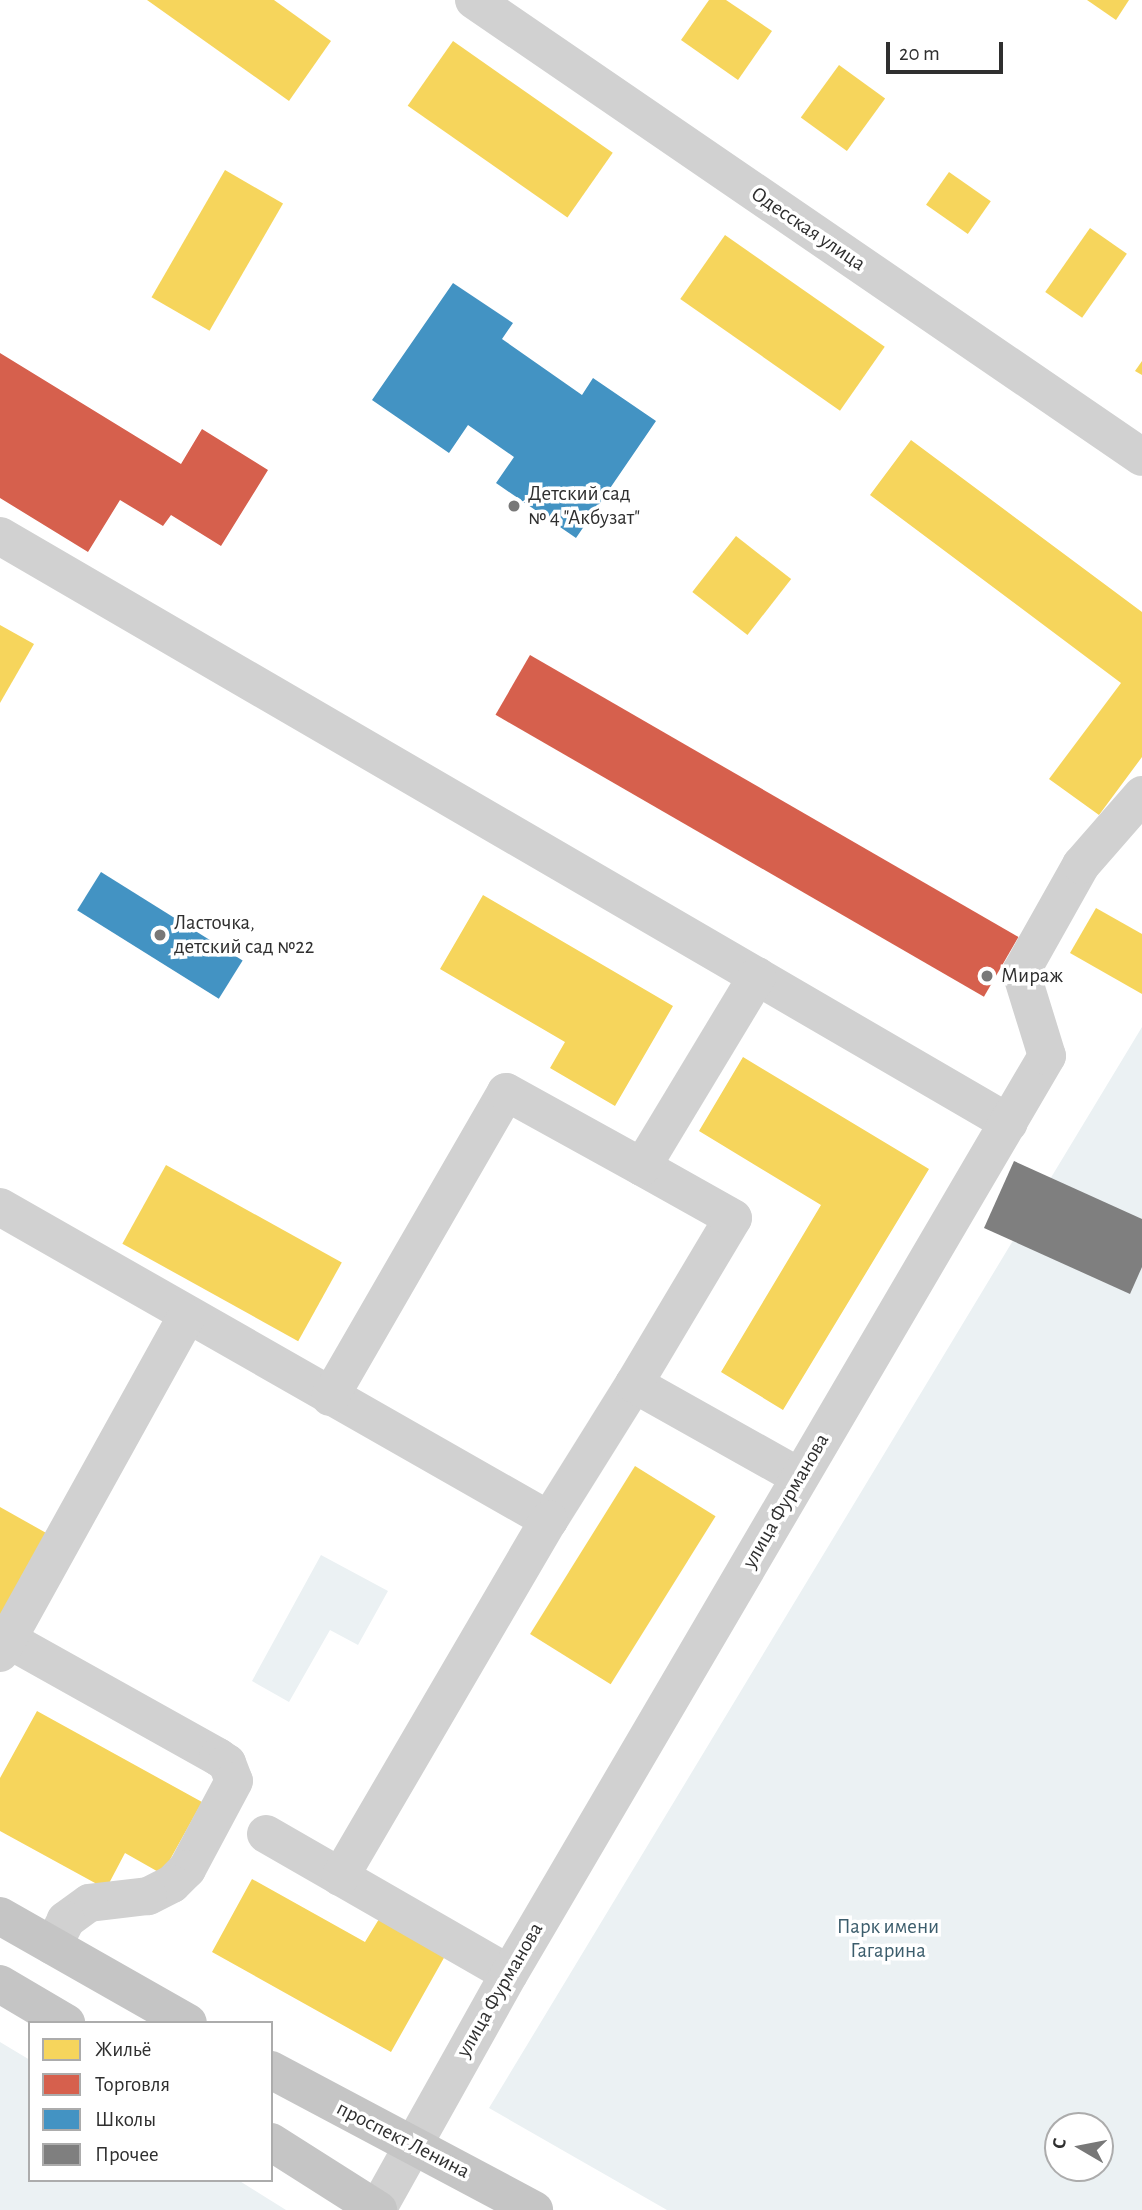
<!DOCTYPE html>
<meta charset="utf-8">
<style>
body{margin:0}
#map{position:relative;width:1142px;height:2210px;overflow:hidden;background:#fff;font-family:"Alegreya Sans",sans-serif}
div>[style]{position:absolute}
.green>*{inset:0;background:#ebf1f3}
.homes>*{inset:0;background:#f6d55c;transform-origin:0 0}
.shops>*{inset:0;background:#d6604d;transform-origin:0 0}
.schools>*{inset:0;background:#4393c3;transform-origin:0 0}
.building>*{inset:0;background:#7f7f7f}
.minor>*{height:38px;margin:-19px;padding:0 19px;transform-origin:19px;border-radius:19px;background:#d1d1d1}
.major>*{height:38px;margin:-19px;padding:0 19px;transform-origin:19px;border-radius:19px;background:#c5c5c5}
.dots>*{width:19px;height:19px;translate:-50% -50%;box-sizing:border-box;border:4px solid #fff;border-radius:50%}
span{translate:-50% -50%;white-space:nowrap;text-align:center;line-height:1.15;-webkit-text-stroke:7px #fff;paint-order:stroke}
.street-label{font-size:21px;color:#2f2f2f}
.poi-label{font-size:21px;color:#2f2f2f}
.left{translate:0 -50%;text-align:left}
.park-label{font-size:21px;color:#3c5d6c}
.legend{position:absolute;left:28px;top:2021px;width:245px;height:161px;box-sizing:border-box;background:#fff;border:2px solid #acacac;margin:0;padding:9px 12px;list-style:none;font-size:21px;color:#2f2f2f}
.legend li{display:flex;align-items:center;gap:14px;height:35px}
.legend b{width:35px;border:2px solid #acacac}
.north{position:absolute;left:1044px;top:2112px;width:70px;height:70px;box-sizing:border-box;background:#fff;border:2px solid #acacac;border-radius:50%;rotate:280deg;font-size:19px;font-weight:700;line-height:28px;text-align:center;color:#2f2f2f}
.north::after{content:'';display:block;margin:auto;width:24px;height:32px;background:#787878;clip-path:polygon(50% 0,100% 100%,50% 72%,0 100%)}
.scale{position:absolute;left:886px;top:42px;width:117px;height:32px;box-sizing:border-box;border:4px solid #2f2f2f;border-top:0;padding-left:9px;font-size:21px;line-height:24px;white-space:nowrap;color:#2f2f2f;-webkit-text-stroke:5px #fff;paint-order:stroke}
</style>
<div id="map">
<div class="green">
<i style="clip-path:polygon(evenodd,1142px 1027px,1142px 2210px,667px 2210px,489px 2108px,1142px 1027px,1058px 2126px,1100px 2126px,1100px 2168px,1058px 2168px,1058px 2126px)"></i>
<i style="clip-path:polygon(321px 1555px,388px 1591px,358px 1645px,330px 1630px,289px 1702px,252px 1681px)"></i>
<i style="clip-path:polygon(0 2042px,30px 2060px,30px 2180px,238px 2180px,286px 2210px,0 2210px)"></i>
</div>
<div class="homes">
<i style="clip-path:polygon(147px 0,274px 0,331px 41px,289px 101px)"></i>
<i style="clip-path:polygon(709px 0,726px 0,772px 31px,738px 80px,681px 40px)"></i>
<i style="clip-path:polygon(1087px 0,1129px 0,1116px 20px)"></i>
<i style="left:453px;top:41px;width:195px;height:79px;rotate:35deg"></i>
<i style="left:839px;top:65px;width:57px;height:65px;rotate:36deg"></i>
<i style="left:225px;top:170px;width:67px;height:147px;rotate:30deg"></i>
<i style="left:949px;top:172px;width:51px;height:40px;rotate:35deg"></i>
<i style="left:1090px;top:228px;width:45px;height:78px;rotate:35deg"></i>
<i style="left:725px;top:235px;width:195px;height:78px;rotate:35deg"></i>
<i style="clip-path:polygon(1142px 361px,1142px 375px,1135px 371px)"></i>
<i style="clip-path:polygon(911px 440px,1142px 612px,1142px 757px,1099px 815px,1049px 779px,1121px 683px,870px 495px)"></i>
<i style="left:736px;top:536px;width:70px;height:71px;rotate:38deg"></i>
<i style="clip-path:polygon(0 625px,34px 644px,0 703px)"></i>
<i style="clip-path:polygon(483px 895px,673px 1006px,615px 1106px,550px 1068px,565px 1042px,440px 969px)"></i>
<i style="clip-path:polygon(1096px 908px,1142px 934px,1142px 994px,1070px 953px)"></i>
<i style="clip-path:polygon(743px 1057px,929px 1169px,783px 1410px,721px 1372px,821px 1205px,699px 1131px)"></i>
<i style="left:166px;top:1165px;width:201px;height:90px;rotate:29deg"></i>
<i style="left:635px;top:1466px;width:95px;height:198px;rotate:32deg"></i>
<i style="clip-path:polygon(0 1507px,48px 1534px,0 1620px)"></i>
<i style="clip-path:polygon(37px 1711px,202px 1802px,162px 1874px,125px 1853px,106px 1889px,0 1831px,0 1778px)"></i>
<i style="clip-path:polygon(252px 1879px,365px 1942px,379px 1919px,445px 1956px,391px 2052px,212px 1952px)"></i>
</div>
<div class="shops">
<i style="clip-path:polygon(0 353px,181px 464px,202px 429px,268px 470px,221px 546px,171px 515px,163px 526px,120px 500px,88px 552px,0 498px)"></i>
<i style="left:530px;top:655px;width:564px;height:69px;rotate:30deg"></i>
</div>
<div class="schools">
<i style="clip-path:polygon(453px 283px,513px 323px,502px 339px,582px 395px,593px 378px,656px 421px,576px 538px,496px 483px,514px 457px,468px 425px,449px 453px,372px 400px)"></i>
<i style="left:101px;top:872px;width:167px;height:45px;rotate:32deg"></i>
</div>
<div class="building">
<i style="clip-path:polygon(1014px 1161px,1142px 1219px,1142px 1267px,1130px 1294px,984px 1228px)"></i>
</div>
<div class="minor">
<i style="left:474px;top:0;width:809px;rotate:34.38deg"></i>
<i style="left:0;top:536px;width:1167px;rotate:30.19deg"></i>
<i style="left:0;top:1207px;width:632px;rotate:29.69deg"></i>
<i style="left:549px;top:1520px;width:160px;rotate:-58deg"></i>
<i style="left:634px;top:1384px;width:190px;rotate:29.3deg"></i>
<i style="left:634px;top:1384px;width:193px;rotate:-59.2deg"></i>
<i style="left:733px;top:1218px;width:104px;rotate:-150.7deg"></i>
<i style="left:330px;top:1397px;width:352px;rotate:-60deg"></i>
<i style="left:506px;top:1092px;width:155px;rotate:28.9deg"></i>
<i style="left:642px;top:1167px;width:223px;rotate:-58.9deg"></i>
<i style="left:7px;top:1639px;width:242px;rotate:29.2deg"></i>
<i style="left:218px;top:1757px;width:11px;rotate:34deg"></i>
<i style="left:227px;top:1763px;width:19px;rotate:69deg"></i>
<i style="left:234px;top:1781px;width:100px;rotate:118.1deg"></i>
<i style="left:187px;top:1869px;width:21px;rotate:135deg"></i>
<i style="left:172px;top:1884px;width:27px;rotate:153deg"></i>
<i style="left:148px;top:1896px;width:59px;rotate:173.2deg"></i>
<i style="left:89px;top:1903px;width:29px;rotate:144deg"></i>
<i style="left:66px;top:1920px;width:29px;rotate:117deg"></i>
<i style="left:0;top:1653px;width:384px;rotate:-61deg"></i>
<i style="left:266px;top:1834px;width:280px;rotate:29.9deg"></i>
<i style="left:340px;top:1877px;width:414px;rotate:-59.7deg"></i>
<i style="left:377px;top:2210px;width:270px;rotate:-60.8deg"></i>
<i style="left:509px;top:1974px;width:1064px;rotate:-59.63deg"></i>
<i style="left:1047px;top:1056px;width:88px;rotate:-107.2deg"></i>
<i style="left:1021px;top:972px;width:123px;rotate:-60.7deg"></i>
<i style="left:1081px;top:865px;width:93px;rotate:-48.9deg"></i>
</div>
<div class="major">
<i style="left:0;top:1916px;width:216px;rotate:29.6deg"></i>
<i style="left:0;top:1984px;width:77px;rotate:30.6deg"></i>
<i style="left:271px;top:2070px;width:298px;rotate:28deg"></i>
<i style="left:271px;top:2142px;width:127px;rotate:32.4deg"></i>
</div>
<div class="dots">
<i style="left:514px;top:506px;background:#787878"></i>
<i style="left:160px;top:935px;background:#787878"></i>
<i style="left:987px;top:976px;background:#787878"></i>
</div>
<div class="street-label">
<span style="left:808px;top:229px;rotate:34deg">Одесская улица</span>
<span style="left:786px;top:1501px;rotate:-60deg">улица Фурманова</span>
<span style="left:500px;top:1990px;rotate:-60deg">улица Фурманова</span>
<span style="left:403px;top:2140px;rotate:27deg">проспект Ленина</span>
</div>
<div class="poi-label">
<span class="left" style="left:528px;top:506px">Детский сад<br>№ 4 "Акбузат"</span>
<span class="left" style="left:174px;top:935px">Ласточка,<br>детский сад №22</span>
<span class="left" style="left:1001px;top:976px">Мираж</span>
</div>
<div class="park-label">
<span style="left:888px;top:1939px">Парк имени<br>Гагарина</span>
</div>
<ul class="legend">
<li><b style="height:19px;background:#f6d55c"></b>Жильё</li>
<li><b style="height:19px;background:#d6604d"></b>Торговля</li>
<li><b style="height:19px;background:#4393c3"></b>Школы</li>
<li><b style="height:19px;background:#7f7f7f"></b>Прочее</li>
</ul>
<div class="north">С</div>
<div class="scale">20 m</div>
</div>
